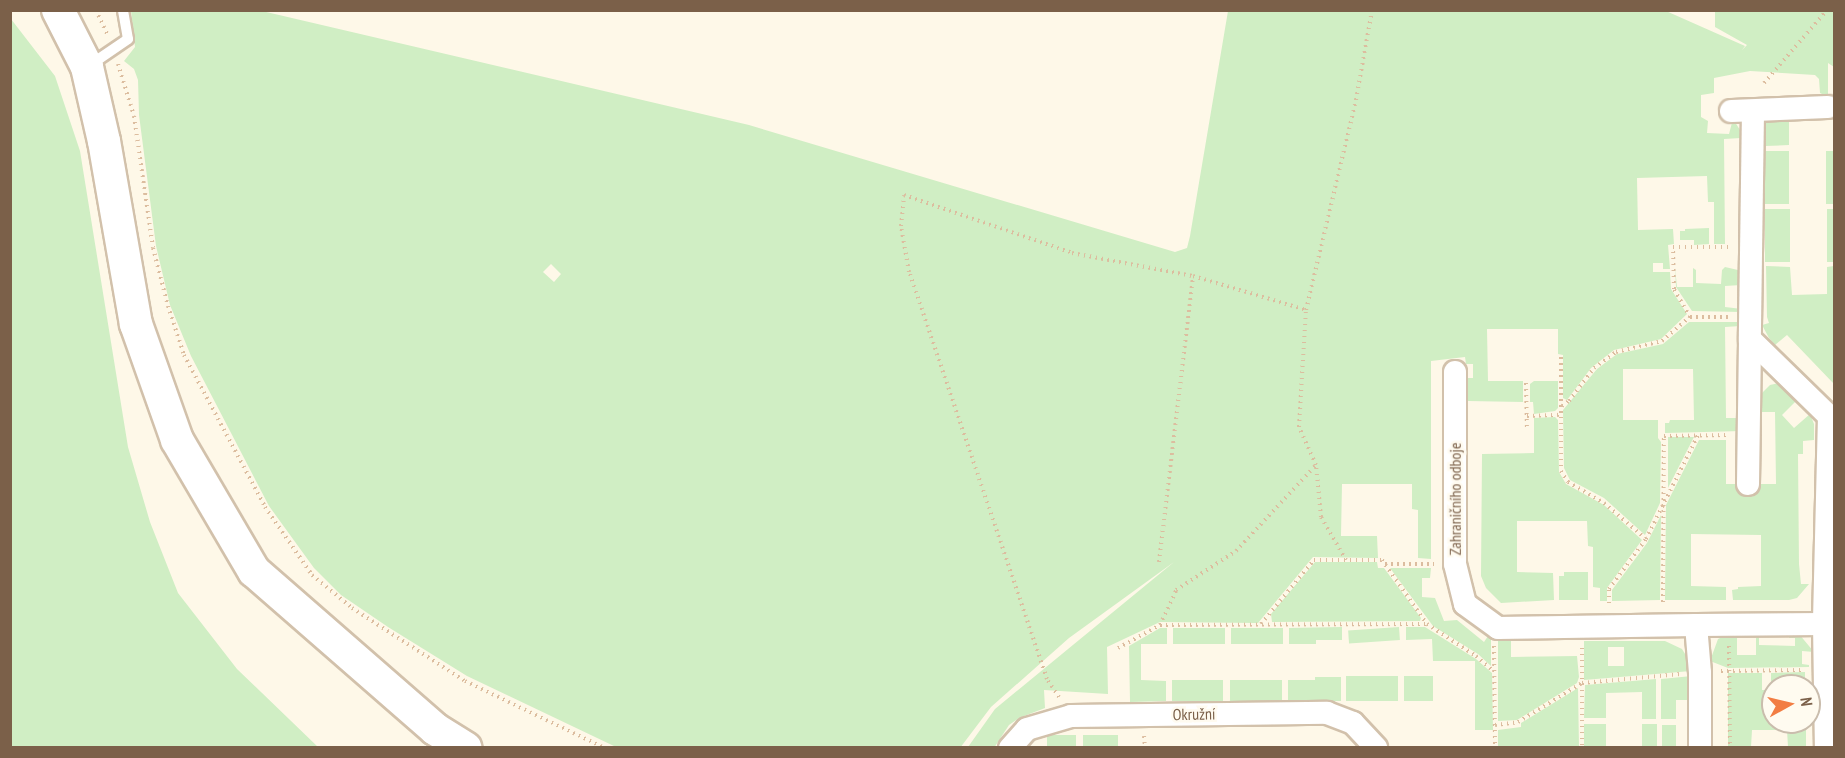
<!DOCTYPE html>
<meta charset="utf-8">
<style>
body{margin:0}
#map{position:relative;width:1845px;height:758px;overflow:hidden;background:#fef8e8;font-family:"PT Sans Narrow",sans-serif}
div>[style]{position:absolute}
.green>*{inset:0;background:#d0eec4;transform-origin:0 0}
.path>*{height:4px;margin-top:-2px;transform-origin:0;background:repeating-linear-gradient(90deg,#dcbd9f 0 1.5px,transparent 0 6px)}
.roads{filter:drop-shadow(2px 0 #d2c1ab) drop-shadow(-2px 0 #d2c1ab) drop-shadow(0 2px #d2c1ab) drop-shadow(0 -2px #d2c1ab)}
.lane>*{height:10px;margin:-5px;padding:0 5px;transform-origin:5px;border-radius:5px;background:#fff}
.street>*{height:22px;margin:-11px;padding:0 11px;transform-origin:11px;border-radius:11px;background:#fff}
.secondary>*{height:32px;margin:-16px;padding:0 16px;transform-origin:16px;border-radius:16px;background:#fff}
span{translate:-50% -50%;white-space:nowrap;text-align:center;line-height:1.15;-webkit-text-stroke:5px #fffbf0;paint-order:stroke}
.street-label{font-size:16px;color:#7b6049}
.frame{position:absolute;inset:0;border:12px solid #7b6049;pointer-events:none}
.north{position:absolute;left:1761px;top:674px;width:60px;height:60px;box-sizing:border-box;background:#fffbf0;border:2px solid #cabdad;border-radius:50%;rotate:82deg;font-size:16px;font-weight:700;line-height:24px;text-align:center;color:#7b6049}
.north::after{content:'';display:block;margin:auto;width:21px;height:27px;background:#f27d43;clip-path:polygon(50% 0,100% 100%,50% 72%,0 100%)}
</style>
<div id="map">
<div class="green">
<i style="clip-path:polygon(evenodd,131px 11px,262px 11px,749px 125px,1175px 252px,1187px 248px,1190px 236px,1228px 11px,1666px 11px,1745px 46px,1742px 50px,1747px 45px,1715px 27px,1715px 11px,1834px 11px,1834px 67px,1828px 63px,1828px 94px,1824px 95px,1820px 93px,1819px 79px,1815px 75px,1750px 71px,1714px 78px,1714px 93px,1701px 95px,1701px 117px,1708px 121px,1707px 133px,1729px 134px,1733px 119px,1740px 130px,1741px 138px,1724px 139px,1725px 244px,1714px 244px,1714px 202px,1708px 202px,1707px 176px,1637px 178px,1638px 230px,1673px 229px,1674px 244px,1668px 245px,1670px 269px,1663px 269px,1663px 263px,1653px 263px,1653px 272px,1670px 272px,1671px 289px,1687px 314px,1661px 339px,1614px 350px,1591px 368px,1567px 400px,1563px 398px,1563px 355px,1558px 354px,1558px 329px,1487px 329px,1488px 381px,1523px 381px,1523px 402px,1468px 401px,1465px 378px,1473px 378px,1473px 364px,1466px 364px,1465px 357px,1431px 361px,1431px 559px,1418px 558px,1418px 510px,1412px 509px,1412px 484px,1342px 484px,1341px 536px,1377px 536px,1378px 558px,1313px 557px,1258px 623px,1160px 622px,1107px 647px,1108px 694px,1044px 690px,1045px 708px,1019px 718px,1009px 725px,994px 748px,968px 747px,995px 709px,1174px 562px,1069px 638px,991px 707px,960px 748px,616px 747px,467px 676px,388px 627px,341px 595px,314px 568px,269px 506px,191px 356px,170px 305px,156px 246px,139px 115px,138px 80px,134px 69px,124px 61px,135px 47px,131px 11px,551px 264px,561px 274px,554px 282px,543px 272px,551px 264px)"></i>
<i style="clip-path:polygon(11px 19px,55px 76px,80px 151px,128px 447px,150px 522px,178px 593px,237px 669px,318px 747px,11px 747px)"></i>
<i style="clip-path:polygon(1825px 117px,1826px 120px,1789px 120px,1789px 145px,1765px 146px,1765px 118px)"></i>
<i style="left:1765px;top:151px;width:24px;height:53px"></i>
<i style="left:1834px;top:151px;width:53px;height:8px;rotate:90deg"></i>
<i style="left:1765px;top:209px;width:25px;height:53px"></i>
<i style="left:1827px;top:209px;width:7px;height:53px"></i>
<i style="clip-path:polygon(1709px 228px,1709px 244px,1694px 245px,1694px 240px,1680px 240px,1680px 231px,1685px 231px,1685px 229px)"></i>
<i style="clip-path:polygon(1766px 266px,1790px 267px,1792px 295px,1827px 294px,1827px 267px,1834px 266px,1834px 384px,1787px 335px,1775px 345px,1769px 338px,1762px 325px,1769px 323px,1767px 317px)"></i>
<i style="clip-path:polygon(1675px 267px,1677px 287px,1693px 287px,1693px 268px,1696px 270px,1696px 283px,1721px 284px,1722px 270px,1725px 267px,1738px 270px,1741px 285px,1725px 286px,1725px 307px,1742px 309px,1741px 312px,1692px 311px,1676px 287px)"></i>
<i style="clip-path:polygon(1689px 322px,1741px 322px,1741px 326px,1725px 327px,1726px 418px,1742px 418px,1742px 431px,1665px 433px,1665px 423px,1669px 423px,1670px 420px,1694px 420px,1693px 369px,1623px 369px,1623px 420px,1658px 420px,1658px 438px,1661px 442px,1660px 503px,1645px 535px,1604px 498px,1570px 480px,1564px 468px,1563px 410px,1597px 369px,1617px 354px,1663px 344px)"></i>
<i style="clip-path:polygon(1534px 381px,1558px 381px,1558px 408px,1555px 411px,1534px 414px,1533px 402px,1530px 402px,1530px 384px)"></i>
<i style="clip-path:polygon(1779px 383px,1797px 400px,1782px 415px,1794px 428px,1810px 414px,1814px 424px,1814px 440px,1803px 441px,1803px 454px,1798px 454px,1799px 564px,1801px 584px,1809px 584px,1797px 598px,1789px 600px,1733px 600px,1732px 590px,1738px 589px,1738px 587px,1761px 586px,1761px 535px,1691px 534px,1691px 586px,1726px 587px,1726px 600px,1665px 600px,1666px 505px,1699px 440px,1726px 440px,1726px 484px,1776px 484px,1775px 412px,1760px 412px,1759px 402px,1762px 393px,1770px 385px)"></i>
<i style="clip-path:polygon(1555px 417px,1558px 420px,1559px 472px,1566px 484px,1604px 505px,1642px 540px,1607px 588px,1607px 601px,1600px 601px,1600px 588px,1593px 587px,1593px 547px,1588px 546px,1587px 521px,1517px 521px,1517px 572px,1553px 573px,1554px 600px,1501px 603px,1486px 588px,1481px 576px,1482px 454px,1534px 453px,1534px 418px)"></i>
<i style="clip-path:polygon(1668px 437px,1694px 437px,1668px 488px)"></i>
<i style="clip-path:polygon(1661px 515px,1660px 600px,1612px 601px,1612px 590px,1647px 543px)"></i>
<i style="clip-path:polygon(1315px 562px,1377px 562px,1378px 568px,1384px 568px,1421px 618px,1420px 621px,1272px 622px,1271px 614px)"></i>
<i style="clip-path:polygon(1390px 568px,1431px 568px,1430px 578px,1422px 578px,1422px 597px,1435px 598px,1444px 621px,1457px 620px,1484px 642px,1488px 636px,1491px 638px,1491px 666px,1478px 654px,1433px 626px)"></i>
<i style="clip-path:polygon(1564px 572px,1588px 572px,1588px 600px,1559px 600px,1559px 576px,1564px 576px)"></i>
<i style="clip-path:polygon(1342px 627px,1342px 640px,1316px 640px,1316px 644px,1289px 644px,1289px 628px)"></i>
<i style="left:1399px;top:627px;width:13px;height:51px;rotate:86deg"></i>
<i style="clip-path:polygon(1406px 627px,1425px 627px,1476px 659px,1492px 673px,1493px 730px,1475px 730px,1475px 661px,1433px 661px,1432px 639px,1406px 640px)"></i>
<i style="clip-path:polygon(1160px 628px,1167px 628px,1167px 644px,1141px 644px,1141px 680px,1166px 681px,1166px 701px,1130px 702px,1129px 646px)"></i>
<i style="left:1173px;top:628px;width:52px;height:16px"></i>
<i style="left:1231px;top:628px;width:52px;height:16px"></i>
<i style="clip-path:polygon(1737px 630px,1737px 655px,1756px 655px,1756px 630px,1759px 630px,1759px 645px,1795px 646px,1795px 638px,1789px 638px,1789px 630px,1799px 634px,1814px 652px,1802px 651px,1802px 664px,1809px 665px,1809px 667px,1728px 668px,1710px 661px,1718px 639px)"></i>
<i style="clip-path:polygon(1498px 640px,1511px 641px,1511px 657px,1577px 656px,1579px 677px,1577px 683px,1517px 720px,1498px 721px)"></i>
<i style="clip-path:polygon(evenodd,1584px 641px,1665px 641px,1682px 649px,1690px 662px,1691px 671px,1584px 680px,1584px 641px,1608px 647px,1624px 647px,1624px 666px,1608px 666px,1608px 647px)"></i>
<i style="clip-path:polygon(1805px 672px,1805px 686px,1773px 686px,1773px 722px,1806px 722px,1806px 747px,1788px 747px,1787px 730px,1752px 730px,1751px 747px,1728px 747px,1728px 673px,1762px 673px,1762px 690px,1771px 690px,1771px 673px)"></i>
<i style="left:1398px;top:676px;width:25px;height:52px;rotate:90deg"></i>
<i style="left:1404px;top:676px;width:29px;height:25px"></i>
<i style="clip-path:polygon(1692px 676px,1691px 700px,1676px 700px,1676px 719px,1661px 719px,1661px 679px)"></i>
<i style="clip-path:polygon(1315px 677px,1341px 677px,1341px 701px,1288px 701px,1288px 680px,1315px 680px)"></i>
<i style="clip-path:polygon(1656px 679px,1656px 719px,1642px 719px,1642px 692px,1606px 693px,1606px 718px,1584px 718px,1585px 685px)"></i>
<i style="left:1223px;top:680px;width:21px;height:51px;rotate:90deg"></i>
<i style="left:1282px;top:680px;width:21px;height:52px;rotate:90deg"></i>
<i style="clip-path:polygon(1578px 688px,1579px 747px,1498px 747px,1498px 730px,1521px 727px,1521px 723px)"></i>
<i style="left:1584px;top:724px;width:22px;height:23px"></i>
<i style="left:1642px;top:724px;width:15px;height:23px"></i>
<i style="left:1662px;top:725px;width:14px;height:22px"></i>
<i style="left:1047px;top:735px;width:29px;height:12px"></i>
<i style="left:1083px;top:735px;width:35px;height:12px"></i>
</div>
<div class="path">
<i style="left:96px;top:10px;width:26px;rotate:65deg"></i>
<i style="left:118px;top:64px;width:54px;rotate:72.9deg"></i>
<i style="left:134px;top:116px;width:133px;rotate:81.8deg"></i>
<i style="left:153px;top:248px;width:60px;rotate:75.5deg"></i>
<i style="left:168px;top:306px;width:52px;rotate:71.9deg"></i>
<i style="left:184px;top:355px;width:172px;rotate:61.9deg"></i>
<i style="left:265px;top:507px;width:83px;rotate:55.3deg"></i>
<i style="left:312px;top:575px;width:52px;rotate:39.5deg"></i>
<i style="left:352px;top:608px;width:135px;rotate:32.9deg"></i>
<i style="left:465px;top:681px;width:155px;rotate:25.6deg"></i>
<i style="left:1764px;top:83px;width:96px;rotate:-49.2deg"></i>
<i style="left:1690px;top:317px;width:32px;rotate:-120deg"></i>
<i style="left:1674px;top:289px;width:42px;rotate:-91.4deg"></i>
<i style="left:1673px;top:247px;width:57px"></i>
<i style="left:1561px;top:357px;width:114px;rotate:90deg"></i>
<i style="left:1561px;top:471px;width:13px;rotate:58deg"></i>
<i style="left:1568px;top:482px;width:42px;rotate:30.3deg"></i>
<i style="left:1604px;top:503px;width:55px;rotate:40.6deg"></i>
<i style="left:1526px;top:383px;width:46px;rotate:88.8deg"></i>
<i style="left:1562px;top:406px;width:9px;rotate:-36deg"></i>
<i style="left:1569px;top:401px;width:41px;rotate:-52.9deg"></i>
<i style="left:1594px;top:368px;width:27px;rotate:-36deg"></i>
<i style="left:1616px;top:352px;width:47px;rotate:-13.4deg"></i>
<i style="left:1662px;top:341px;width:37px;rotate:-41deg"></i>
<i style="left:1690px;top:317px;width:41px"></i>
<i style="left:1527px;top:416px;width:34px;rotate:-2deg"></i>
<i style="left:1346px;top:560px;width:50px;rotate:-120.2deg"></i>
<i style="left:1321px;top:517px;width:52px;rotate:-95.5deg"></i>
<i style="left:1316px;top:465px;width:42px;rotate:-114.1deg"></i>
<i style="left:1299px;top:427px;width:117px;rotate:-86.6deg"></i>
<i style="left:1306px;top:310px;width:216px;rotate:-76.6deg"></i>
<i style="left:1356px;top:100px;width:91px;rotate:-79.9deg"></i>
<i style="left:1159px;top:562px;width:288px;rotate:-83.2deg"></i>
<i style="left:1385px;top:564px;width:49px"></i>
<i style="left:1663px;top:602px;width:166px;rotate:-89.7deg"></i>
<i style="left:1664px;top:436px;width:63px;rotate:-0.9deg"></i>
<i style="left:1609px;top:603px;width:14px;rotate:-90deg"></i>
<i style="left:1609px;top:589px;width:62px;rotate:-53.5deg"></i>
<i style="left:1646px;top:539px;width:116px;rotate:-63.4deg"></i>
<i style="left:1261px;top:624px;width:83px;rotate:-50.4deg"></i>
<i style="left:1314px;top:560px;width:68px"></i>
<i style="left:1382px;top:560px;width:78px;rotate:54.9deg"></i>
<i style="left:1160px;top:625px;width:38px;rotate:-65deg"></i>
<i style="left:1176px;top:590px;width:72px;rotate:-33deg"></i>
<i style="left:1236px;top:551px;width:117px;rotate:-47.1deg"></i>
<i style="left:1494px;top:646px;width:102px;rotate:89.4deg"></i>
<i style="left:1729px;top:646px;width:102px;rotate:89.4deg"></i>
<i style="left:1118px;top:648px;width:48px;rotate:-28.7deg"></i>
<i style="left:1160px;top:625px;width:267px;rotate:-0.2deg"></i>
<i style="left:1427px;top:624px;width:59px;rotate:33.1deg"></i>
<i style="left:1476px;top:656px;width:23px;rotate:41deg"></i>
<i style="left:1582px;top:648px;width:100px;rotate:90deg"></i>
<i style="left:1721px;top:671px;width:83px;rotate:-0.7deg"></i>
<i style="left:1059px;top:697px;width:22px;rotate:-124deg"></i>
<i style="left:1047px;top:679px;width:430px;rotate:-108.7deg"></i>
<i style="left:909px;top:272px;width:47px;rotate:-99.9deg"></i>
<i style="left:901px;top:226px;width:31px;rotate:-84deg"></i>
<i style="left:904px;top:195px;width:178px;rotate:19deg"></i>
<i style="left:1072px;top:253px;width:123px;rotate:10.8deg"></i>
<i style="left:1193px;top:276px;width:118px;rotate:16.7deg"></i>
<i style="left:1495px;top:725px;width:23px;rotate:-7deg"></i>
<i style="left:1518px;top:722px;width:75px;rotate:-31.4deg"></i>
<i style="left:1582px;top:683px;width:99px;rotate:-5.2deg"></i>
<i style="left:1144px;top:736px;width:12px;rotate:85deg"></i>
</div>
<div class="roads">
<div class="lane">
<i style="left:90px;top:65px;width:46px;rotate:-34.4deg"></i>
<i style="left:128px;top:39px;width:29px;rotate:-100deg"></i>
</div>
<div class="street">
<i style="left:1731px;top:111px;width:97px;rotate:-2.4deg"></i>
<i style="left:1753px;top:111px;width:228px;rotate:90.8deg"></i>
<i style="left:1750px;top:339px;width:110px;rotate:44.3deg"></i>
<i style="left:1829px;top:416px;width:208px;rotate:91.4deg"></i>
<i style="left:1824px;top:624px;width:124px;rotate:89.1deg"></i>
<i style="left:1455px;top:372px;width:192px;rotate:90deg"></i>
<i style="left:1455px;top:564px;width:41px;rotate:76deg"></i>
<i style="left:1465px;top:604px;width:41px;rotate:36deg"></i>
<i style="left:1498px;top:628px;width:198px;rotate:-0.9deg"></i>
<i style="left:1696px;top:625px;width:48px;rotate:85.2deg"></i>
<i style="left:1700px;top:673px;width:75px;rotate:90deg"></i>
<i style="left:1748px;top:484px;width:145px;rotate:-89.2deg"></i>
<i style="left:1696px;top:625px;width:128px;rotate:-0.4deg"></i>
<i style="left:1010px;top:748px;width:25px;rotate:-48deg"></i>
<i style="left:1027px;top:729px;width:46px;rotate:-16.5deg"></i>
<i style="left:1071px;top:716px;width:256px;rotate:-0.7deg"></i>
<i style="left:1327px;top:713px;width:28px;rotate:21deg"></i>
<i style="left:1353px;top:723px;width:34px;rotate:47deg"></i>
</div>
<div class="secondary">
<i style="left:58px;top:10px;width:64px;rotate:63deg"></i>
<i style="left:87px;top:67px;width:76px;rotate:77.1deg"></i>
<i style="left:104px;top:141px;width:186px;rotate:80.1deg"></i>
<i style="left:136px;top:324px;width:123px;rotate:70.5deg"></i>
<i style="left:177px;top:440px;width:152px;rotate:59.6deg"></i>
<i style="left:254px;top:571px;width:240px;rotate:41.1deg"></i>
<i style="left:435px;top:729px;width:36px;rotate:32deg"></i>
</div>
</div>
<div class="street-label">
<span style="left:1455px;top:499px;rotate:-90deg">Zahraničního odboje</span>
<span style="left:1194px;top:714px;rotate:-1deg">Okružní</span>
</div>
<div class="frame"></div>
<div class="north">N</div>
</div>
